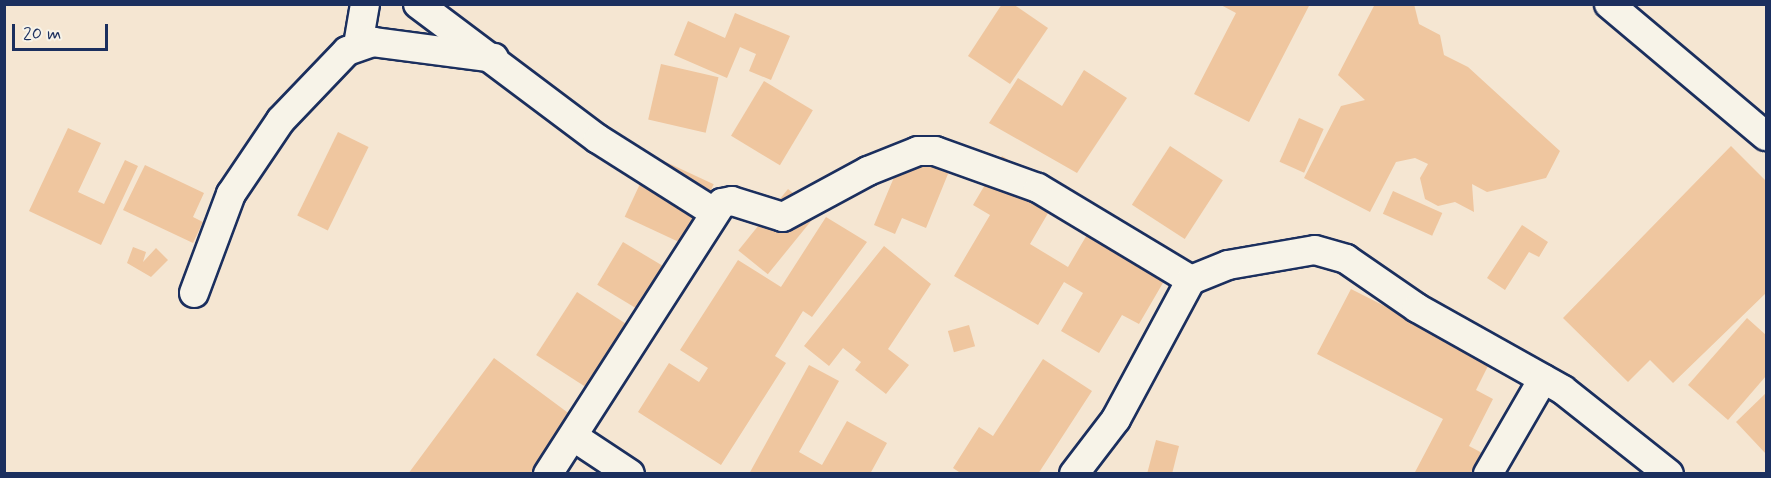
<!DOCTYPE html>
<style>
body{margin:0}
#map{position:relative;width:1771px;height:478px;overflow:hidden;background:#f5e6d2;font-family:Mynerve,sans-serif}
div>[style]{position:absolute}
.building>*{inset:0;background:#efc69f;transform-origin:0 0}
.roads{filter:drop-shadow(2px 0 #1b2f5e) drop-shadow(-2px 0 #1b2f5e) drop-shadow(0 2px #1b2f5e) drop-shadow(0 -2px #1b2f5e)}
.minor>*{height:28px;margin:-14px;padding:0 14px;transform-origin:14px;border-radius:14px;background:#f7f3e8}
span{translate:-50% -50%;white-space:nowrap;text-align:center;line-height:1.15;-webkit-text-stroke:5px #f7f3e8;paint-order:stroke}
.frame{position:absolute;inset:0;border:6px solid #1b2f5e;pointer-events:none}
.scale{position:absolute;left:12px;top:24px;width:96px;height:27px;box-sizing:border-box;border:3px solid #1b2f5e;border-top:0;padding-left:8px;font-size:18px;line-height:21px;white-space:nowrap;color:#1b2f5e;-webkit-text-stroke:4px #f7f3e8;paint-order:stroke}
</style>
<div id="map">
<div class="building">
<i style="clip-path:polygon(1002px 4px,1013px 4px,1048px 28px,1010px 84px,968px 56px)"></i>
<i style="clip-path:polygon(1219px 4px,1310px 4px,1249px 122px,1194px 94px,1236px 13px)"></i>
<i style="clip-path:polygon(1375px 4px,1414px 4px,1419px 24px,1440px 35px,1444px 55px,1468px 67px,1560px 151px,1546px 178px,1487px 192px,1472px 184px,1474px 212px,1455px 202px,1438px 206px,1425px 199px,1420px 178px,1428px 164px,1415px 158px,1396px 162px,1370px 212px,1304px 178px,1341px 106px,1365px 100px,1338px 75px)"></i>
<i style="clip-path:polygon(735px 13px,790px 36px,771px 80px,749px 71px,756px 54px,740px 47px,727px 78px,674px 55px,688px 21px,725px 38px)"></i>
<i style="left:661px;top:64px;width:59px;height:57px;rotate:13deg"></i>
<i style="clip-path:polygon(1084px 70px,1127px 98px,1077px 173px,989px 123px,1018px 78px,1062px 106px)"></i>
<i style="left:764px;top:81px;width:57px;height:64px;rotate:31deg"></i>
<i style="left:1299px;top:118px;width:27px;height:48px;rotate:24deg"></i>
<i style="clip-path:polygon(68px 128px,101px 143px,78px 192px,104px 204px,125px 160px,138px 166px,101px 245px,29px 211px)"></i>
<i style="left:338px;top:132px;width:34px;height:93px;rotate:26deg"></i>
<i style="left:1170px;top:146px;width:63px;height:70px;rotate:33deg"></i>
<i style="clip-path:polygon(1731px 146px,1766px 181px,1766px 293px,1673px 383px,1650px 360px,1628px 382px,1563px 318px)"></i>
<i style="clip-path:polygon(905px 151px,950px 169px,926px 228px,902px 218px,895px 234px,874px 225px)"></i>
<i style="left:653px;top:156px;width:67px;height:67px;rotate:25deg"></i>
<i style="clip-path:polygon(1002px 156px,1061px 191px,1030px 244px,1068px 267px,1101px 211px,1178px 257px,1139px 324px,1122px 315px,1099px 353px,1061px 331px,1083px 293px,1064px 282px,1038px 325px,954px 276px,990px 215px,973px 205px)"></i>
<i style="clip-path:polygon(145px 165px,204px 193px,193px 217px,203px 222px,193px 243px,123px 210px)"></i>
<i style="left:788px;top:189px;width:38px;height:79px;rotate:39deg"></i>
<i style="left:1393px;top:191px;width:54px;height:25px;rotate:24deg"></i>
<i style="clip-path:polygon(826px 217px,867px 242px,812px 317px,803px 311px,775px 356px,786px 363px,721px 465px,638px 412px,669px 363px,699px 382px,708px 368px,680px 350px,738px 260px,781px 287px)"></i>
<i style="clip-path:polygon(1522px 225px,1548px 242px,1539px 257px,1529px 252px,1505px 290px,1487px 278px)"></i>
<i style="left:623px;top:242px;width:54px;height:50px;rotate:31deg"></i>
<i style="clip-path:polygon(884px 246px,931px 284px,888px 349px,909px 365px,886px 394px,855px 370px,861px 362px,843px 348px,829px 366px,804px 346px)"></i>
<i style="clip-path:polygon(133px 247px,146px 252px,143px 262px,156px 248px,168px 260px,151px 277px,127px 263px)"></i>
<i style="clip-path:polygon(1351px 289px,1491px 360px,1476px 390px,1493px 399px,1469px 446px,1484px 454px,1474px 474px,1414px 474px,1443px 419px,1317px 354px)"></i>
<i style="left:577px;top:292px;width:72px;height:75px;rotate:33deg"></i>
<i style="clip-path:polygon(1747px 318px,1766px 335px,1766px 376px,1728px 420px,1688px 385px)"></i>
<i style="left:969px;top:325px;width:22px;height:22px;rotate:74deg"></i>
<i style="clip-path:polygon(494px 358px,571px 415px,550px 444px,561px 452px,545px 474px,408px 474px)"></i>
<i style="clip-path:polygon(1043px 359px,1092px 391px,1038px 474px,962px 474px,953px 468px,979px 427px,993px 436px)"></i>
<i style="clip-path:polygon(809px 365px,839px 381px,799px 452px,822px 465px,847px 421px,887px 443px,870px 474px,749px 474px)"></i>
<i style="clip-path:polygon(1766px 393px,1766px 454px,1736px 422px)"></i>
<i style="clip-path:polygon(1156px 440px,1179px 446px,1172px 474px,1147px 474px)"></i>
</div>
<div class="roads">
<div class="minor">
<i style="left:418px;top:4px;width:225px;rotate:36.9deg"></i>
<i style="left:598px;top:139px;width:135px;rotate:32.3deg"></i>
<i style="left:1609px;top:4px;width:205px;rotate:40.1deg"></i>
<i style="left:358px;top:45px;width:42px;rotate:-80.3deg"></i>
<i style="left:194px;top:293px;width:106px;rotate:-69.5deg"></i>
<i style="left:231px;top:194px;width:89px;rotate:-56deg"></i>
<i style="left:281px;top:120px;width:95px;rotate:-46.3deg"></i>
<i style="left:347px;top:51px;width:28px;rotate:-19deg"></i>
<i style="left:373px;top:42px;width:122px;rotate:7.5deg"></i>
<i style="left:574px;top:437px;width:67px;rotate:33.5deg"></i>
<i style="left:548px;top:474px;width:322px;rotate:-57.3deg"></i>
<i style="left:722px;top:203px;width:10px;rotate:-11deg"></i>
<i style="left:732px;top:201px;width:53px;rotate:17.4deg"></i>
<i style="left:783px;top:217px;width:97px;rotate:-28.4deg"></i>
<i style="left:868px;top:171px;width:54px;rotate:-21.8deg"></i>
<i style="left:918px;top:151px;width:17px"></i>
<i style="left:935px;top:151px;width:109px;rotate:19.8deg"></i>
<i style="left:1038px;top:188px;width:179px;rotate:31deg"></i>
<i style="left:1074px;top:474px;width:69px;rotate:-52.6deg"></i>
<i style="left:1116px;top:419px;width:158px;rotate:-61.7deg"></i>
<i style="left:1191px;top:280px;width:40px;rotate:-22deg"></i>
<i style="left:1228px;top:265px;width:88px;rotate:-9.8deg"></i>
<i style="left:1315px;top:250px;width:32px;rotate:16deg"></i>
<i style="left:1346px;top:259px;width:86px;rotate:34.6deg"></i>
<i style="left:1417px;top:308px;width:167px;rotate:29.3deg"></i>
<i style="left:1563px;top:390px;width:135px;rotate:38.4deg"></i>
<i style="left:1488px;top:474px;width:110px;rotate:-59.9deg"></i>
</div>
</div>
<div class="frame"></div>
<div class="scale">20 m</div>
</div>
